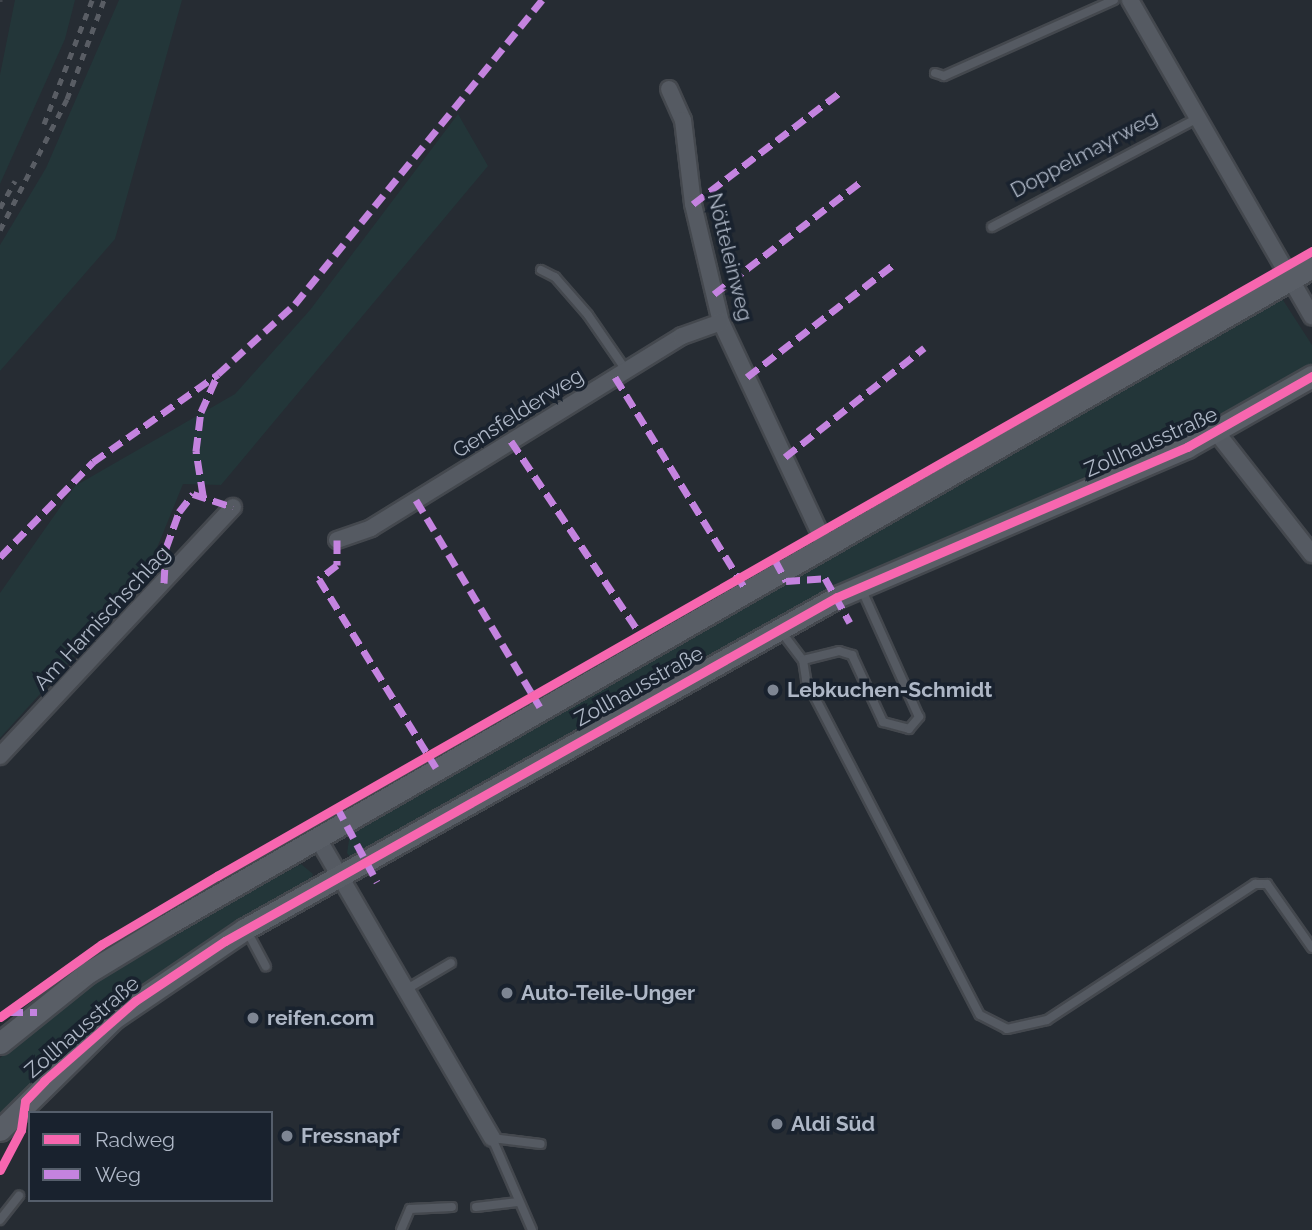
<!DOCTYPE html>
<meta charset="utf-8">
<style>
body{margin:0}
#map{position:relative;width:1312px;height:1230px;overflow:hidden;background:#262c33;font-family:Raleway,sans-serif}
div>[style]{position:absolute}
.green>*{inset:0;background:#233639}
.roads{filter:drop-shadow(2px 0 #44484e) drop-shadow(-2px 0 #44484e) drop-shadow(0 2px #44484e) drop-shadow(0 -2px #44484e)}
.lane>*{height:8px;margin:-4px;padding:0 4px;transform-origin:4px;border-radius:4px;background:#555a62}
.street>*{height:16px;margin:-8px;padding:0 8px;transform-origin:8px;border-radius:8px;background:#555a62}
.secondary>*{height:21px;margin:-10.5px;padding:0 10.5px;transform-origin:10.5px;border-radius:10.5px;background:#595e66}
.rail>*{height:5px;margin-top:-2.5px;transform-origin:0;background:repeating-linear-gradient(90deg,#595d64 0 7px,transparent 0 14px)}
.quiet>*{height:7px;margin-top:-3.5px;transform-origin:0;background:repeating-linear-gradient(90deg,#c483df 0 14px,transparent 0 21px)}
.cycleway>*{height:9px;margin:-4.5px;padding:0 4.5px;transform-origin:4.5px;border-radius:4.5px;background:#f766af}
.dots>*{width:19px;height:19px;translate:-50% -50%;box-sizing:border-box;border:4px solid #19222e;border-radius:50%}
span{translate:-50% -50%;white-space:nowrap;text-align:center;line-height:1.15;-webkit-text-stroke:7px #19222e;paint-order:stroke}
.street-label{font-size:21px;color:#aeb7c6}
.poi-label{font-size:21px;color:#aeb7c6;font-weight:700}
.left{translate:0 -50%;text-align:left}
.legend{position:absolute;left:28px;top:1111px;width:245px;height:91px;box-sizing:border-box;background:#19222e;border:2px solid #555e6b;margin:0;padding:9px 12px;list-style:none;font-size:21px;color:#aeb7c6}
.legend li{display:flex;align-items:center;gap:14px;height:35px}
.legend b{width:35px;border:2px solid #555e6b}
</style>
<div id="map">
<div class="green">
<i style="clip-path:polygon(15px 0,75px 0,65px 39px,0 184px,0 75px)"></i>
<i style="clip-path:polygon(119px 0,182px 0,115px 239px,0 371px,0 245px,46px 168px)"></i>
<i style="clip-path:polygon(458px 114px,488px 166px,221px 485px,183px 484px,144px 580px,0 738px,0 593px,75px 486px,235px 394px,310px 310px)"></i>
<i style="clip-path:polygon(1281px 297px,1312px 345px,1312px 372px,1279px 396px,916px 557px,352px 859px,347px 853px,351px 828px)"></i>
<i style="clip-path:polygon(301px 864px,313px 874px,309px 886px,114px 1009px,0 1121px,0 1058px,45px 1018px,161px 939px)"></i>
</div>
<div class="roads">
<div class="lane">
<i style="left:935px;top:73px;width:9px;rotate:18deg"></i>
<i style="left:944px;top:76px;width:186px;rotate:-24.1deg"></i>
<i style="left:992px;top:227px;width:231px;rotate:-27.9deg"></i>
<i style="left:541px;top:270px;width:16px;rotate:27deg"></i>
<i style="left:555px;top:277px;width:50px;rotate:49deg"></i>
<i style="left:588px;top:315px;width:67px;rotate:55.4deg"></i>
<i style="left:780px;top:630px;width:38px;rotate:53deg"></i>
<i style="left:803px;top:660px;width:37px;rotate:-14deg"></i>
<i style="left:839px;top:651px;width:14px;rotate:17deg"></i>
<i style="left:852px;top:655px;width:74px;rotate:65.2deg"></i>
<i style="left:883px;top:722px;width:27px;rotate:15deg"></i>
<i style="left:909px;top:729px;width:16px;rotate:-50deg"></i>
<i style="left:919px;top:717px;width:141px;rotate:-114.2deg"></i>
<i style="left:803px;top:660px;width:20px;rotate:81deg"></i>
<i style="left:806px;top:680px;width:377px;rotate:62.6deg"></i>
<i style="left:980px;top:1015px;width:30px;rotate:27deg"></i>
<i style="left:1007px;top:1029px;width:41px;rotate:-12.7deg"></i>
<i style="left:1047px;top:1020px;width:249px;rotate:-33.2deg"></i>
<i style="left:1255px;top:884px;width:12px"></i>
<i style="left:1267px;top:884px;width:78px;rotate:54.9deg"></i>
<i style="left:247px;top:931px;width:40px;rotate:62deg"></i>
<i style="left:407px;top:989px;width:51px;rotate:-30.6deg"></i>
<i style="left:476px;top:1207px;width:42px;rotate:-6.8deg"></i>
<i style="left:0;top:1220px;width:31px;rotate:-52deg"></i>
<i style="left:401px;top:1230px;width:23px;rotate:-67deg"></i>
<i style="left:410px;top:1209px;width:42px;rotate:-2.7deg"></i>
<i style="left:532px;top:1230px;width:100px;rotate:-113.5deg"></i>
<i style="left:492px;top:1138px;width:49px;rotate:7deg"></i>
</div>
<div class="street">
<i style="left:1130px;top:0;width:365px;rotate:60.1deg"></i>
<i style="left:669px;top:89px;width:34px;rotate:66deg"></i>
<i style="left:683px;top:120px;width:85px;rotate:83.2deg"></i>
<i style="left:693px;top:204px;width:121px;rotate:76.7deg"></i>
<i style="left:721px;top:322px;width:243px;rotate:64.9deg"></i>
<i style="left:1217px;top:433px;width:154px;rotate:51.9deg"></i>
<i style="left:337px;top:540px;width:36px;rotate:-19deg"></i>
<i style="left:371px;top:528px;width:365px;rotate:-31.7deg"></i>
<i style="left:682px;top:336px;width:41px;rotate:-19.7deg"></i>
<i style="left:0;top:756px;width:341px;rotate:-46.9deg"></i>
<i style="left:317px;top:837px;width:348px;rotate:59.8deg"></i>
</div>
<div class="secondary">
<i style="left:0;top:1043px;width:112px;rotate:-38.8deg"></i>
<i style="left:87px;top:973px;width:92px;rotate:-31.3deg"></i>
<i style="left:166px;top:925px;width:1321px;rotate:-29.86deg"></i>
<i style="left:0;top:1130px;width:160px;rotate:-44.5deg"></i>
<i style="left:114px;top:1018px;width:158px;rotate:-34.2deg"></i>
<i style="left:245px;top:929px;width:679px;rotate:-29.28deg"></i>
<i style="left:837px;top:597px;width:381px;rotate:-23.2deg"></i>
<i style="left:1187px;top:447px;width:144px;rotate:-29.6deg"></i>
</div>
</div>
<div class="rail">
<i style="left:0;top:1px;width:1px;rotate:-90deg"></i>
<i style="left:44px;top:124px;width:133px;rotate:-68.8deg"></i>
<i style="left:0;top:208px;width:31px;rotate:-61deg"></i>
<i style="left:0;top:230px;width:147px;rotate:-62.9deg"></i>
<i style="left:67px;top:99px;width:106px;rotate:-69.5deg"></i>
</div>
<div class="quiet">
<i style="left:693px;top:204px;width:188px;rotate:-37.2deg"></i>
<i style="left:714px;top:294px;width:186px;rotate:-37.4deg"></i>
<i style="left:615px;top:377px;width:248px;rotate:58.4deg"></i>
<i style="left:747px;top:377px;width:185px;rotate:-37.5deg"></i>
<i style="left:511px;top:441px;width:234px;rotate:56.2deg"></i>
<i style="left:785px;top:457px;width:177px;rotate:-38.1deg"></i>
<i style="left:203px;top:495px;width:45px;rotate:-99deg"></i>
<i style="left:196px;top:451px;width:39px;rotate:-83deg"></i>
<i style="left:201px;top:412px;width:42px;rotate:-65.9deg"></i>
<i style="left:416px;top:500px;width:241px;rotate:59.1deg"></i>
<i style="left:337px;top:540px;width:25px;rotate:90deg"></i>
<i style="left:337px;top:565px;width:23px;rotate:142deg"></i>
<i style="left:319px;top:579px;width:222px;rotate:58.2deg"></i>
<i style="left:0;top:557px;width:133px;rotate:-45.6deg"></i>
<i style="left:93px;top:462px;width:153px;rotate:-35.1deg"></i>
<i style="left:218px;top:374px;width:104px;rotate:-42.3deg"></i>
<i style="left:295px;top:304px;width:392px;rotate:-50.9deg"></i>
<i style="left:775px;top:560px;width:24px;rotate:62deg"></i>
<i style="left:786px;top:581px;width:39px;rotate:-4deg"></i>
<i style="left:825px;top:578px;width:51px;rotate:60.9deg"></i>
<i style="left:164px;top:583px;width:35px;rotate:-87deg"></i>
<i style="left:166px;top:548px;width:38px;rotate:-70deg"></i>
<i style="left:179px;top:512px;width:23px;rotate:-52deg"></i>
<i style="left:193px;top:494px;width:42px;rotate:18deg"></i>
<i style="left:337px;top:807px;width:85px;rotate:61.9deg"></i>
<i style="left:9px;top:1012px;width:28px"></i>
</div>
<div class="cycleway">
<i style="left:0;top:1017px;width:125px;rotate:-35.6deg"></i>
<i style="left:102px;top:944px;width:134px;rotate:-30.6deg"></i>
<i style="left:217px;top:876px;width:1261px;rotate:-29.72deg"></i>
<i style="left:0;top:1170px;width:45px;rotate:-62.3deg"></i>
<i style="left:21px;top:1130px;width:29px;rotate:-82deg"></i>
<i style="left:25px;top:1101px;width:28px;rotate:-46deg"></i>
<i style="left:44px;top:1081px;width:121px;rotate:-41.3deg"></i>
<i style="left:135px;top:1001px;width:108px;rotate:-33.7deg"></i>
<i style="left:225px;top:941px;width:702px;rotate:-29.34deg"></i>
<i style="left:837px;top:597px;width:381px;rotate:-23.2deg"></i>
<i style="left:1187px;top:447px;width:144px;rotate:-29.6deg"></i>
</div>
<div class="dots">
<i style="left:773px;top:690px;background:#7e8693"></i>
<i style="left:507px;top:993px;background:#7e8693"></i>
<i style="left:253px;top:1018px;background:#7e8693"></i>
<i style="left:777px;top:1124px;background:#7e8693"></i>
<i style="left:287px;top:1136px;background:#7e8693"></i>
</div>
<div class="street-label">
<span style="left:1084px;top:154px;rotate:-28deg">Doppelmayrweg</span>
<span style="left:730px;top:257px;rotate:76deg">Nötteleinweg</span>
<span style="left:518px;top:413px;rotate:-32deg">Gensfelderweg</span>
<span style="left:1151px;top:442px;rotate:-24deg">Zollhausstraße</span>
<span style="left:102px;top:618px;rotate:-47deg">Am Harnischschlag</span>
<span style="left:639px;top:686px;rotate:-29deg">Zollhausstraße</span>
<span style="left:82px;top:1027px;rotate:-41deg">Zollhausstraße</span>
</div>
<div class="poi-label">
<span class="left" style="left:787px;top:690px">Lebkuchen-Schmidt</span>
<span class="left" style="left:521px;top:993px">Auto-Teile-Unger</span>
<span class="left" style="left:267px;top:1018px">reifen.com</span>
<span class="left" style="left:791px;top:1124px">Aldi Süd</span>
<span class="left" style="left:301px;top:1136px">Fressnapf</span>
</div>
<ul class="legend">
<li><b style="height:9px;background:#f766af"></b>Radweg</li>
<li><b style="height:9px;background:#c483df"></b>Weg</li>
</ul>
</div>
